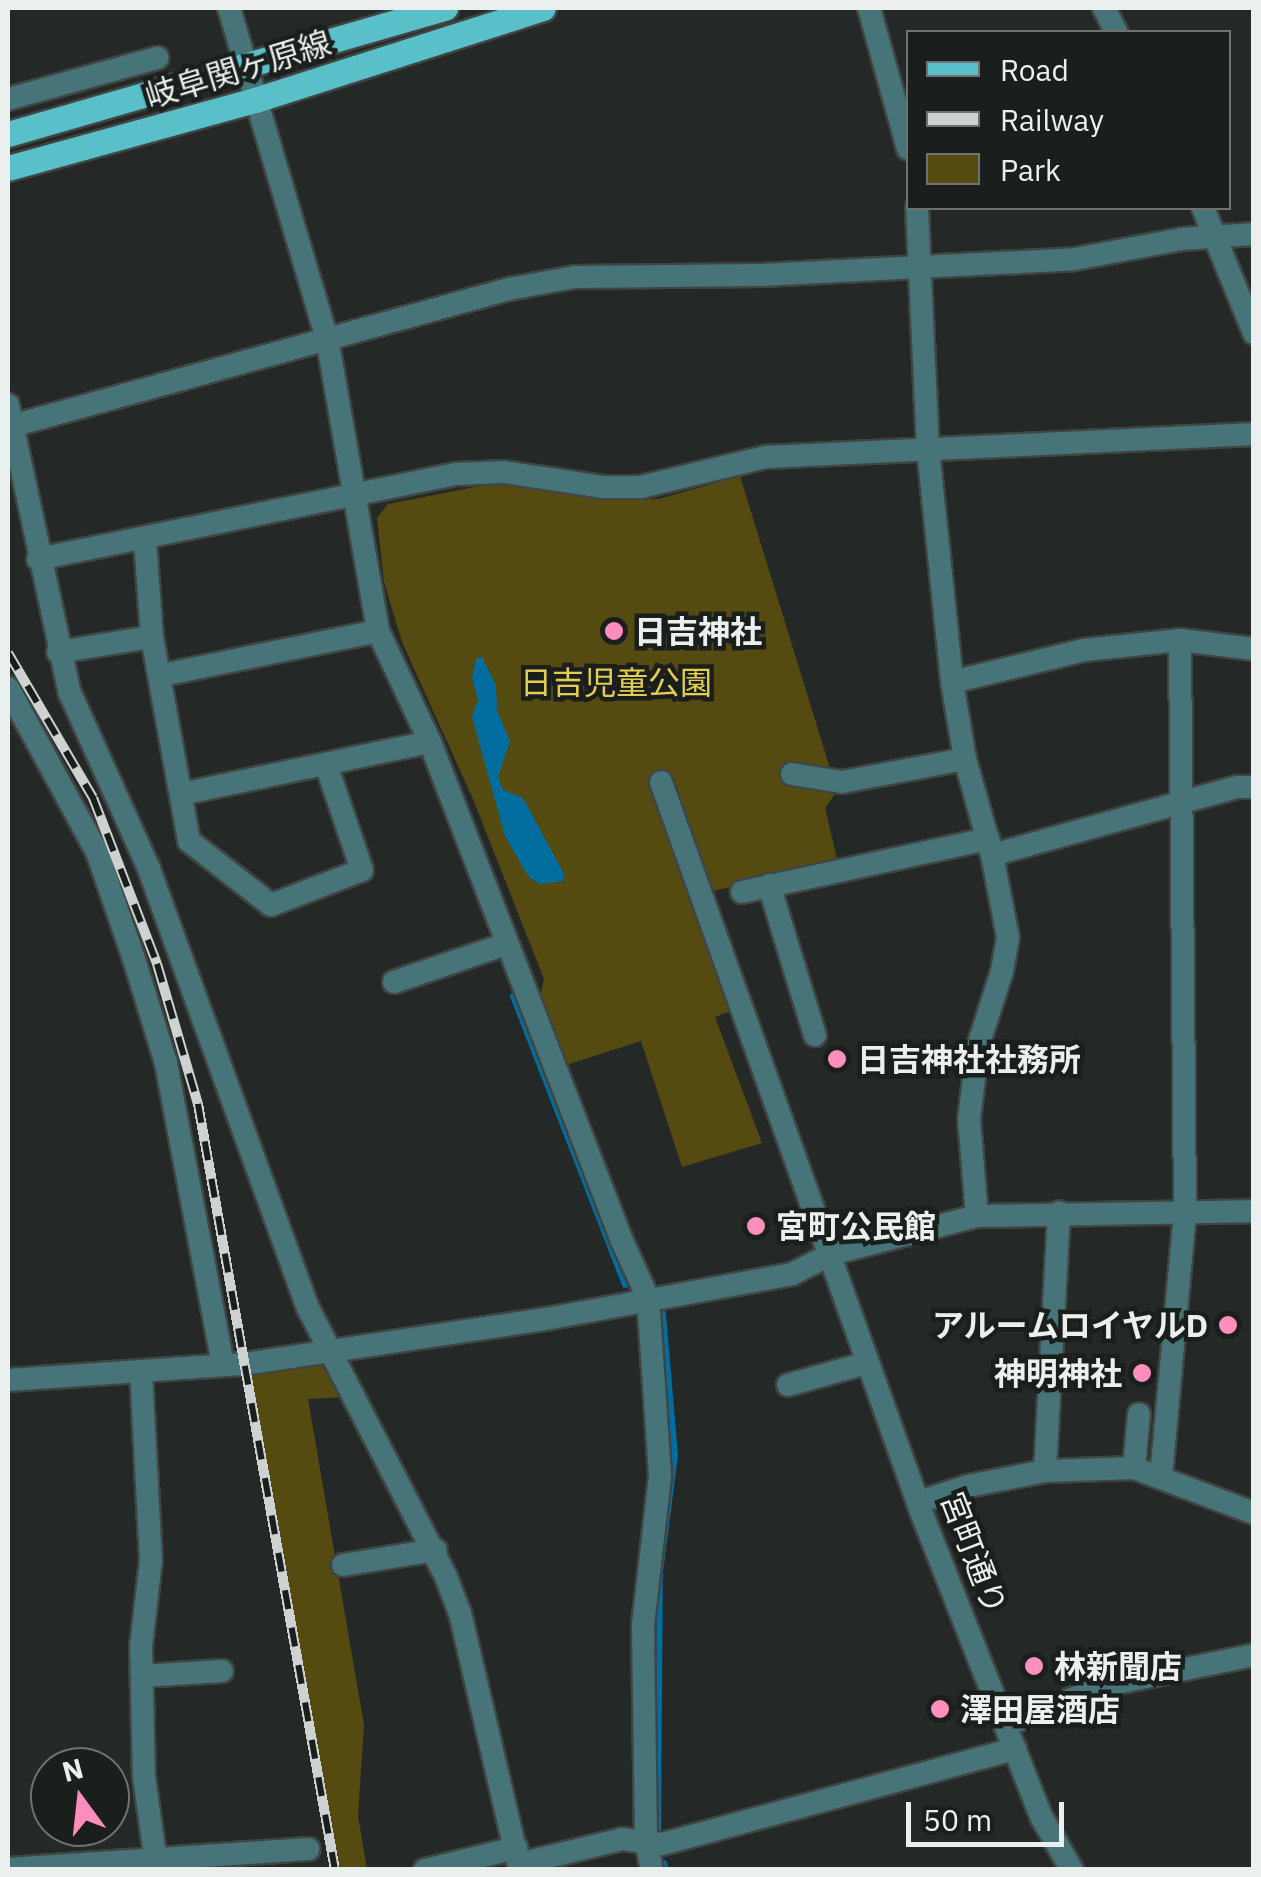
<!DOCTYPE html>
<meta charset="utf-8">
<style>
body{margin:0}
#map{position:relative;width:1261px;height:1877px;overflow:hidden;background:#242927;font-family:"IBM Plex Sans","Noto Sans JP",sans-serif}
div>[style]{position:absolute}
.green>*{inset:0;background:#554b11}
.water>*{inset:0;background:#026e9f}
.stream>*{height:6px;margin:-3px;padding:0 3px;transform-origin:3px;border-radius:3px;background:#026e9f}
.roads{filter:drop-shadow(2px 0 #404543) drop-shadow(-2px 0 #404543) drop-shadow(0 2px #404543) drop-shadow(0 -2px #404543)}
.minor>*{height:22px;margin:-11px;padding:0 11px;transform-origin:11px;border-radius:11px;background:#467478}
.major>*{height:25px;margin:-12.5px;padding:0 12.5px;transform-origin:12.5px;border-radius:12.5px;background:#59c0ca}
.rail>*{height:10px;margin-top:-5px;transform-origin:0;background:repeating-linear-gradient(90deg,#1a1f1d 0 19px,#ced3d1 0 38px);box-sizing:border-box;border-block:2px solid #ced3d1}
.dots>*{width:28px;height:28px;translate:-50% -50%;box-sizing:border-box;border:5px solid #1a1f1d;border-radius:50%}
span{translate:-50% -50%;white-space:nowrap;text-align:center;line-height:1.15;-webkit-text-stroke:9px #1a1f1d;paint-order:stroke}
.street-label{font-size:32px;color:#ebefed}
.poi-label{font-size:32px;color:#ebefed;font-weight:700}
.left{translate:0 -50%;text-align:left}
.right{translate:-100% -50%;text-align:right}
.park-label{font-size:32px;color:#e2cd51}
.frame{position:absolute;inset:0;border:10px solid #ebefed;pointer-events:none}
.legend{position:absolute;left:906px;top:30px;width:325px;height:180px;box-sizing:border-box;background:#1a1f1d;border:2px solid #6e7270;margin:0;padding:12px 18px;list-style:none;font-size:30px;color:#ebefed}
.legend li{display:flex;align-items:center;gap:20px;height:50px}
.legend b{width:50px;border:2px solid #6e7270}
.north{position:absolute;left:30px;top:1747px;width:100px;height:100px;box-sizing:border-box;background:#1a1f1d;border:2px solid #6e7270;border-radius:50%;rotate:345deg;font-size:28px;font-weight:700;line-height:40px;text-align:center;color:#ebefed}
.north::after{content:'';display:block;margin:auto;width:35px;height:45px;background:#fe8ebc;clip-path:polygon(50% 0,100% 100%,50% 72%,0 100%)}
.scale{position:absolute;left:906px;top:1802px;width:158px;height:45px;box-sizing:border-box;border:5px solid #ebefed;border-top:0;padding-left:12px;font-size:30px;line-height:35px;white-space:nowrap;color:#ebefed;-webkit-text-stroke:8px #1a1f1d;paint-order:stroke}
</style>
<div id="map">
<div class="green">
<i style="clip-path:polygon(740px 476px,837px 791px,825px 808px,838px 863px,691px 896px,731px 1011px,715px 1017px,762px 1143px,682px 1167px,641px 1041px,566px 1065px,539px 1002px,544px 979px,473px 799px,402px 642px,384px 582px,377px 518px,388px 504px,490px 484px,535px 486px,610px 500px,659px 499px)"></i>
<i style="clip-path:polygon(331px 1361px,347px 1397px,308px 1399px,364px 1725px,358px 1816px,367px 1869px,340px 1869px,247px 1369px)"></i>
</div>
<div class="water">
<i style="clip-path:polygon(482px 657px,496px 685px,497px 711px,510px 741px,498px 777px,503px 790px,523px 798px,564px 874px,563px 881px,539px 884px,528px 876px,505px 836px,472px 717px,478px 700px,472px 678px,476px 659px)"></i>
</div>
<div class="stream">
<i style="left:513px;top:996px;width:310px;rotate:68.8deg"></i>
<i style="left:658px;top:1833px;width:261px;rotate:-89.6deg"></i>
<i style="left:660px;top:1572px;width:118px;rotate:-82.7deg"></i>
<i style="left:675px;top:1455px;width:142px;rotate:-94.9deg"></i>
<i style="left:664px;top:1863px;width:7px;rotate:74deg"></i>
</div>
<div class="roads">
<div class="minor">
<i style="left:229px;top:8px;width:344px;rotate:73.5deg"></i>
<i style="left:327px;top:338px;width:297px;rotate:80.1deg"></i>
<i style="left:378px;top:631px;width:123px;rotate:64.9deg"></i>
<i style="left:430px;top:742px;width:535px;rotate:68.95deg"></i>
<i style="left:622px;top:1241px;width:63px;rotate:65.5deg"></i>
<i style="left:648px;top:1298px;width:178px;rotate:86.1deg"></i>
<i style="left:660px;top:1476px;width:150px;rotate:96.5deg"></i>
<i style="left:643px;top:1625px;width:217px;rotate:89.2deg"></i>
<i style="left:646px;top:1842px;width:29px;rotate:78deg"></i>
<i style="left:869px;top:8px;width:146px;rotate:74.5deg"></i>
<i style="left:1104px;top:8px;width:27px;rotate:63deg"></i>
<i style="left:8px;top:99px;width:155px;rotate:-15.4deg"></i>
<i style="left:917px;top:208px;width:241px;rotate:87.4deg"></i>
<i style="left:928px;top:449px;width:234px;rotate:84.1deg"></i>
<i style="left:952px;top:682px;width:78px;rotate:80.4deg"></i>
<i style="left:965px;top:759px;width:100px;rotate:74.3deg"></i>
<i style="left:992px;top:855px;width:84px;rotate:79deg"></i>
<i style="left:1008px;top:937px;width:35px;rotate:100deg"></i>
<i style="left:1002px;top:971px;width:79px;rotate:107.7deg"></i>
<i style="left:978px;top:1046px;width:74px;rotate:97deg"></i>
<i style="left:969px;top:1119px;width:97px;rotate:85.3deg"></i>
<i style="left:1203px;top:208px;width:135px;rotate:67.8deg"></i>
<i style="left:8px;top:405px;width:295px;rotate:77.9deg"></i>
<i style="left:70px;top:693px;width:193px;rotate:65.8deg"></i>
<i style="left:149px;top:869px;width:467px;rotate:70.1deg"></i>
<i style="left:308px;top:1308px;width:302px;rotate:62.8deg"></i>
<i style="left:446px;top:1577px;width:39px;rotate:69deg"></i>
<i style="left:460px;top:1613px;width:264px;rotate:76.9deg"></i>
<i style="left:8px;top:427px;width:520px;rotate:-15.4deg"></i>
<i style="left:509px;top:289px;width:67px;rotate:-10.3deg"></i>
<i style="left:575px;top:277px;width:187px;rotate:-0.6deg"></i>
<i style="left:762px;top:275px;width:313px;rotate:-2.9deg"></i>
<i style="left:1075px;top:259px;width:109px;rotate:-10.6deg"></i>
<i style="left:1182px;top:239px;width:72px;rotate:-4deg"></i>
<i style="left:145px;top:540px;width:97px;rotate:85.9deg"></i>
<i style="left:152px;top:637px;width:207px;rotate:79.7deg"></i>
<i style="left:189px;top:841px;width:104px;rotate:38deg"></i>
<i style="left:271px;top:905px;width:97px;rotate:-21deg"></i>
<i style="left:362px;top:870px;width:112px;rotate:-108.8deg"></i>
<i style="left:38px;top:559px;width:426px;rotate:-11.5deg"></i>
<i style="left:455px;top:474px;width:49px;rotate:-2.3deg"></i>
<i style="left:504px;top:472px;width:99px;rotate:8.7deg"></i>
<i style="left:602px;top:487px;width:39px"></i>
<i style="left:641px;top:487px;width:129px;rotate:-13.5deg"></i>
<i style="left:766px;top:457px;width:489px;rotate:-2.7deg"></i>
<i style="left:58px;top:652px;width:95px;rotate:-9.1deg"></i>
<i style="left:162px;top:675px;width:220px;rotate:-11.5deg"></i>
<i style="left:952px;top:682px;width:136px;rotate:-13.6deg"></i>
<i style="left:1084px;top:650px;width:97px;rotate:-5.9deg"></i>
<i style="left:1180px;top:640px;width:75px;rotate:6.9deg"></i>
<i style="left:8px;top:688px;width:187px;rotate:61.5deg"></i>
<i style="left:97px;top:852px;width:113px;rotate:70.9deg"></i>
<i style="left:134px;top:959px;width:109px;rotate:72.9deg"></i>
<i style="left:166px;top:1063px;width:307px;rotate:79.3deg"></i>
<i style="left:792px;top:774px;width:51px;rotate:9.1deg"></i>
<i style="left:842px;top:782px;width:125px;rotate:-10.6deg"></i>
<i style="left:661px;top:782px;width:777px;rotate:70.38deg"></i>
<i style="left:922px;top:1514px;width:327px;rotate:68.5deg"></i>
<i style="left:1042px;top:1818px;width:60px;rotate:60deg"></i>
<i style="left:181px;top:794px;width:254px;rotate:-11.8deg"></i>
<i style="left:992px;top:855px;width:255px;rotate:-15.5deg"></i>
<i style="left:1238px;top:787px;width:16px"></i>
<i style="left:769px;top:885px;width:157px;rotate:73deg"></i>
<i style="left:742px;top:892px;width:252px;rotate:-12.2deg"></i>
<i style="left:394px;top:982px;width:118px;rotate:-18.7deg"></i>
<i style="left:141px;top:1371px;width:189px;rotate:87deg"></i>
<i style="left:151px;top:1560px;width:88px;rotate:96.6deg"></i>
<i style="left:141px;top:1647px;width:130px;rotate:88.7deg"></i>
<i style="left:144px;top:1777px;width:94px;rotate:82deg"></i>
<i style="left:8px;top:1380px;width:237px;rotate:-3.9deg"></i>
<i style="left:244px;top:1364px;width:310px;rotate:-8.5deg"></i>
<i style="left:551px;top:1318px;width:245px;rotate:-10.3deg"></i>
<i style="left:792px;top:1274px;width:44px;rotate:-27.1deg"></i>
<i style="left:831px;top:1254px;width:151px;rotate:-14.6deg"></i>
<i style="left:977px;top:1216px;width:277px;rotate:-1deg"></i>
<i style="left:788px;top:1385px;width:82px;rotate:-15.6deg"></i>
<i style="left:1134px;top:1468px;width:54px;rotate:-84.7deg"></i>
<i style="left:1045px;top:1471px;width:259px;rotate:-86.9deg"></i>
<i style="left:1161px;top:1477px;width:265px;rotate:-84.8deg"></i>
<i style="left:1185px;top:1213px;width:573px;rotate:-90.5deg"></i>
<i style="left:919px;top:1502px;width:52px;rotate:-18.1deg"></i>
<i style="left:968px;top:1486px;width:78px;rotate:-11deg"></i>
<i style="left:1045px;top:1471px;width:89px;rotate:-1.9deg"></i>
<i style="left:1134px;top:1468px;width:128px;rotate:20.6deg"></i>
<i style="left:343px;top:1565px;width:94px;rotate:-9.2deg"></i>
<i style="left:142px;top:1676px;width:80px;rotate:-3.6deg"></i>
<i style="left:1006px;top:1725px;width:109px;rotate:-21.6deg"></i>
<i style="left:1107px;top:1685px;width:150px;rotate:-11.5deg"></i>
<i style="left:519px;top:1864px;width:106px;rotate:-13.6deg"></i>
<i style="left:622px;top:1839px;width:40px;rotate:7.1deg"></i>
<i style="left:662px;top:1844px;width:366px;rotate:-15.1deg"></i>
<i style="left:8px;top:1869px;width:301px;rotate:-3.8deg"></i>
<i style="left:425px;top:1870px;width:94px;rotate:-13.6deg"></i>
</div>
<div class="major">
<i style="left:8px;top:134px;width:455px;rotate:-16.1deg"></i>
<i style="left:8px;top:168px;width:256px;rotate:-15.4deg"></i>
<i style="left:255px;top:100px;width:302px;rotate:-17.7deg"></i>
</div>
</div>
<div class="rail">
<i style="left:8px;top:653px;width:168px;rotate:59.6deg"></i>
<i style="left:93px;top:798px;width:178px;rotate:68.9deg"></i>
<i style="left:157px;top:964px;width:146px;rotate:73.7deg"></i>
<i style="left:198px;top:1104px;width:778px;rotate:79.86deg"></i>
</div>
<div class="dots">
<i style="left:614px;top:631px;background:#fe8ebc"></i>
<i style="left:837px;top:1059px;background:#fe8ebc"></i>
<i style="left:756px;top:1226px;background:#fe8ebc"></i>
<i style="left:1228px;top:1325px;background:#fe8ebc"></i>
<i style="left:1142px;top:1373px;background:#fe8ebc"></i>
<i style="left:1034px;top:1666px;background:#fe8ebc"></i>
<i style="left:940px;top:1709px;background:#fe8ebc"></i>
</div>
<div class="street-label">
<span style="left:238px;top:69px;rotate:-17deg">岐阜関ヶ原線</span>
<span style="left:974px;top:1553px;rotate:69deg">宮町通り</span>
</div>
<div class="poi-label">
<span class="left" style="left:634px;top:631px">日吉神社</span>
<span class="left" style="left:857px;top:1059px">日吉神社社務所</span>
<span class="left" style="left:776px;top:1226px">宮町公民館</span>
<span class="right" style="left:1208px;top:1325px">アルームロイヤルD</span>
<span class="right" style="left:1122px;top:1373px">神明神社</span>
<span class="left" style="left:1054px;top:1666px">林新聞店</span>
<span class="left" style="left:960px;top:1709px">澤田屋酒店</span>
</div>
<div class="park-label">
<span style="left:616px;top:682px">日吉児童公園</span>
</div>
<div class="frame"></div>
<ul class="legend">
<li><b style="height:12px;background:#59c0ca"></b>Road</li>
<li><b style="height:12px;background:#ced3d1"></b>Railway</li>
<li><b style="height:28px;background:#554b11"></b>Park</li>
</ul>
<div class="north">N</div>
<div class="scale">50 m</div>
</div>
